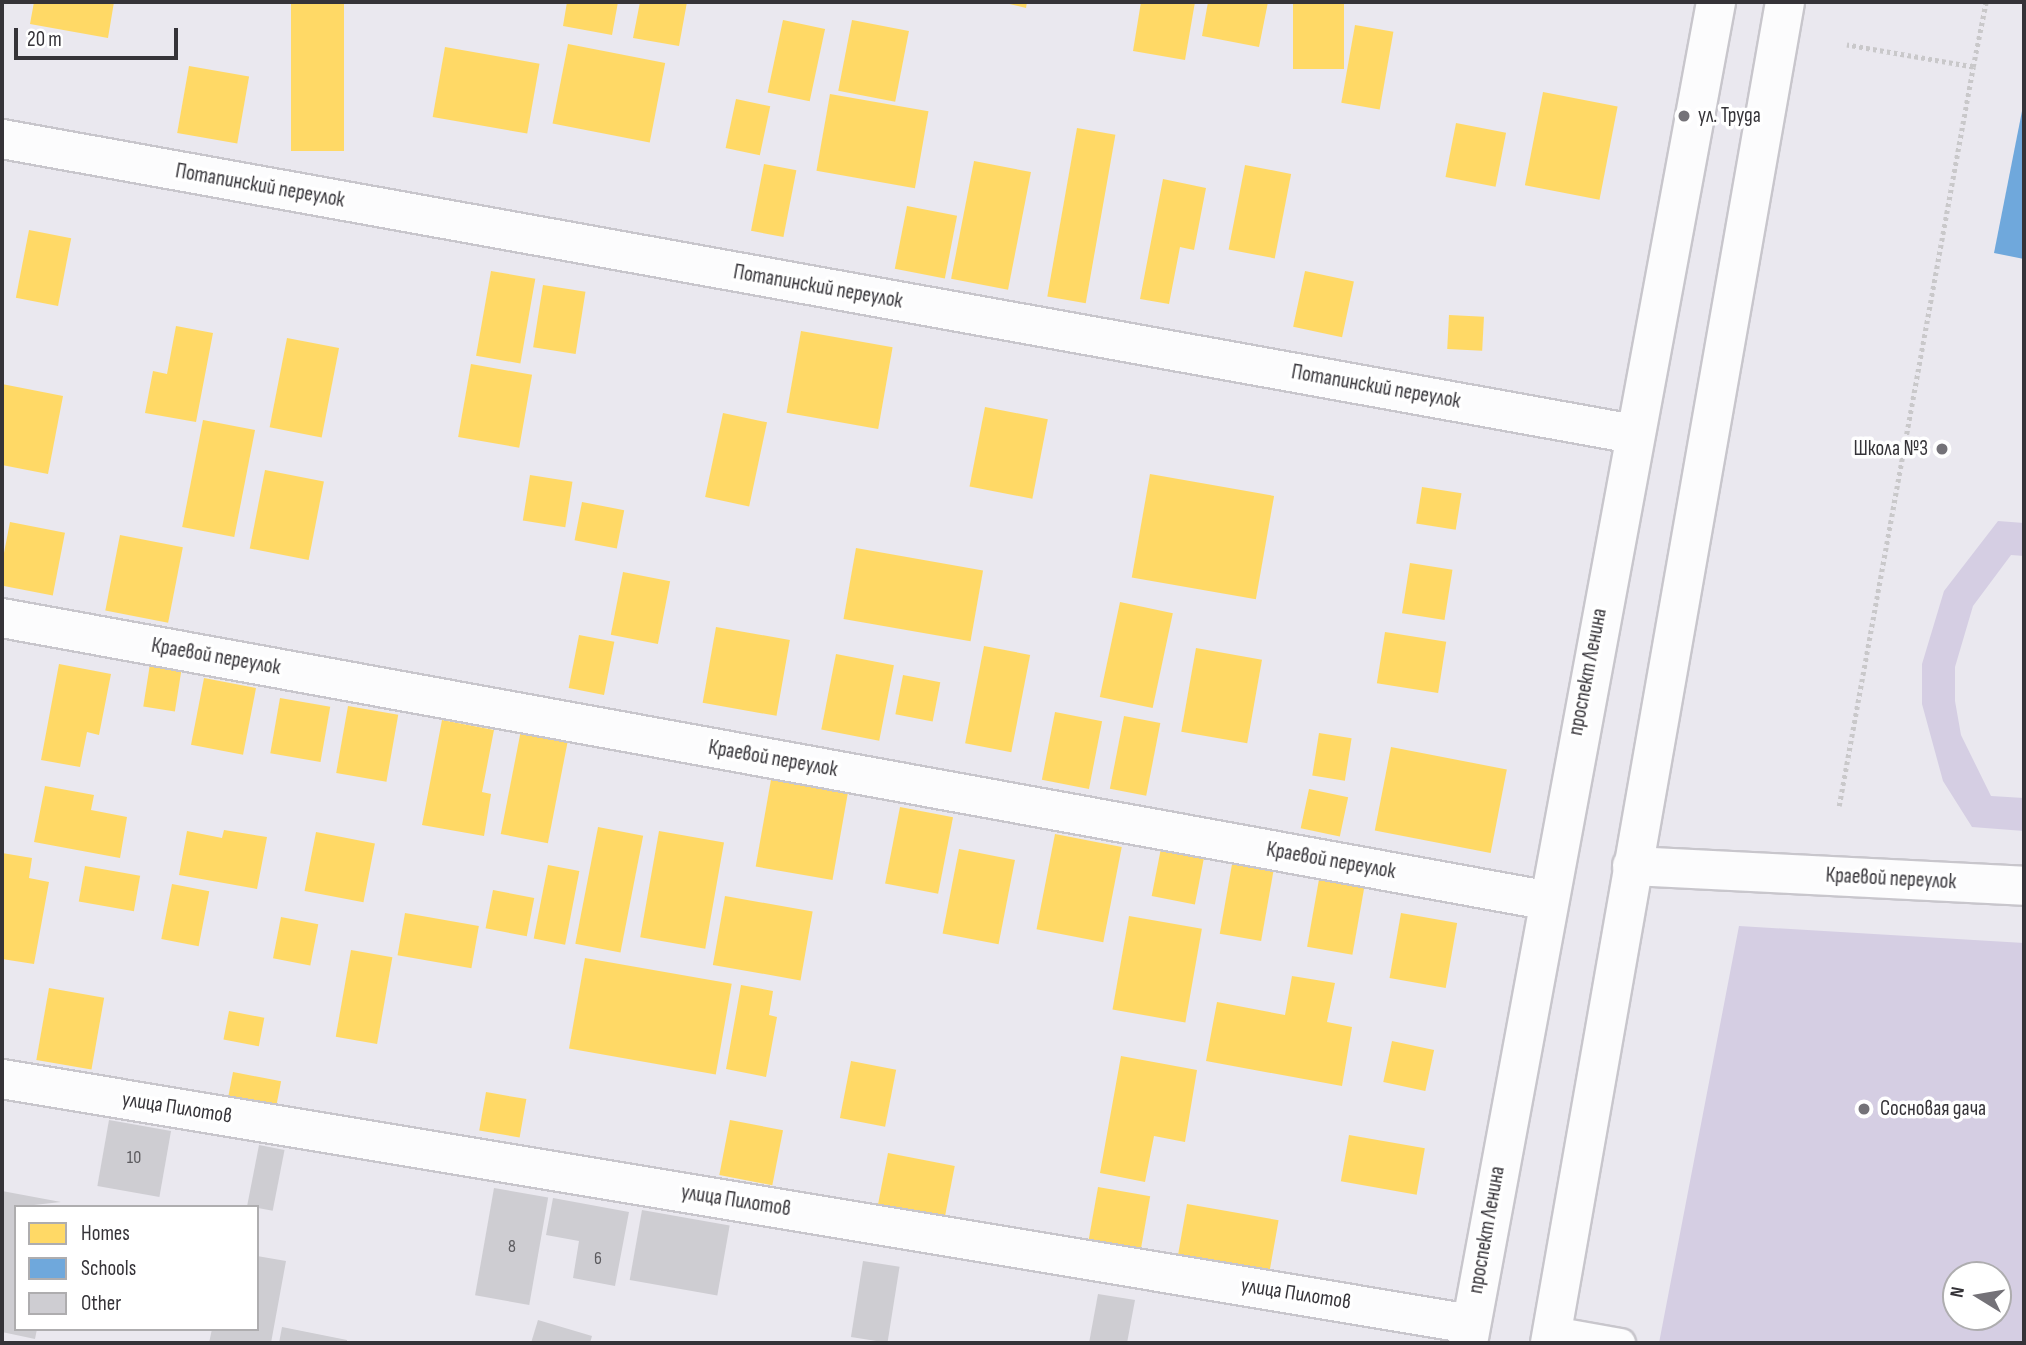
<!DOCTYPE html>
<meta charset="utf-8">
<style>
body{margin:0}
#map{position:relative;width:2026px;height:1345px;overflow:hidden;background:#eae8ef;font-family:"Sofia Sans Condensed",sans-serif}
div>[style]{position:absolute}
.green>*{inset:0;background:#d5cee3}
.homes>*{inset:0;background:#ffd966;transform-origin:0 0}
.schools>*{inset:0;background:#6fa8dc}
.building>*{inset:0;background:#cecdd2;transform-origin:0 0}
.path>*{height:4.5px;margin-top:-2.25px;transform-origin:0;background:repeating-linear-gradient(90deg,#c9c8ca 0 3.5px,transparent 0 7px)}
.roads{filter:drop-shadow(2px 0 #c8c6cc) drop-shadow(-2px 0 #c8c6cc) drop-shadow(0 2px #c8c6cc) drop-shadow(0 -2px #c8c6cc)}
.service>*{height:28px;margin:-14px;padding:0 14px;transform-origin:14px;border-radius:14px;background:#fcfcfd}
.minor>*{height:38px;margin:-19px;padding:0 19px;transform-origin:19px;border-radius:19px;background:#fcfcfd}
.secondary>*{height:38px;margin:-19px;padding:0 19px;transform-origin:19px;border-radius:19px;background:#fcfcfd}
.dots>*{width:19px;height:19px;translate:-50% -50%;box-sizing:border-box;border:4px solid #fff;border-radius:50%}
span{translate:-50% -50%;white-space:nowrap;text-align:center;line-height:1.15;-webkit-text-stroke:7px #fff;paint-order:stroke}
.number-label{font-size:18px;color:#5b5a5e}
.number-label span{-webkit-text-stroke-width:0}
.poi-label{font-size:21px;color:#353338}
.left{translate:0 -50%;text-align:left}
.right{translate:-100% -50%;text-align:right}
.street-label{font-size:21px;color:#353338}
.frame{position:absolute;inset:0;border:4px solid #353338;pointer-events:none}
.legend{position:absolute;left:14px;top:1205px;width:245px;height:126px;box-sizing:border-box;background:#fff;border:2px solid #aeadaf;margin:0;padding:9px 12px;list-style:none;font-size:21px;color:#353338}
.legend li{display:flex;align-items:center;gap:14px;height:35px}
.legend b{width:35px;border:2px solid #aeadaf}
.north{position:absolute;left:1942px;top:1261px;width:70px;height:70px;box-sizing:border-box;background:#fff;border:2px solid #aeadaf;border-radius:50%;rotate:281deg;font-size:19px;font-weight:700;line-height:28px;text-align:center;color:#353338}
.north::after{content:'';display:block;margin:auto;width:24px;height:32px;background:#747278;clip-path:polygon(50% 0,100% 100%,50% 72%,0 100%)}
.scale{position:absolute;left:14px;top:28px;width:164px;height:32px;box-sizing:border-box;border:4px solid #353338;border-top:0;padding-left:9px;font-size:21px;line-height:24px;white-space:nowrap;color:#353338;-webkit-text-stroke:5px #fff;paint-order:stroke}
</style>
<div id="map">
<div class="green">
<i style="clip-path:polygon(1998px 521px,2024px 523px,2024px 556px,2011px 555px,1973px 606px,1955px 667px,1955px 701px,1961px 735px,1991px 796px,2024px 798px,2024px 831px,1972px 827px,1943px 781px,1922px 704px,1922px 664px,1944px 591px)"></i>
<i style="clip-path:polygon(evenodd,1739px 926px,2024px 943px,2024px 1343px,1659px 1343px,1739px 926px,1956px 1275px,1998px 1275px,1998px 1317px,1956px 1317px,1956px 1275px)"></i>
</div>
<div class="homes">
<i style="clip-path:polygon(34px 2px,114px 2px,108px 38px,30px 24px)"></i>
<i style="left:291px;top:2px;width:53px;height:149px"></i>
<i style="clip-path:polygon(567px 2px,618px 2px,612px 35px,563px 26px)"></i>
<i style="clip-path:polygon(640px 2px,687px 2px,679px 46px,633px 38px)"></i>
<i style="clip-path:polygon(1001px 2px,1027px 2px,1026px 8px)"></i>
<i style="clip-path:polygon(1141px 2px,1195px 2px,1185px 60px,1133px 51px)"></i>
<i style="clip-path:polygon(1208px 2px,1268px 2px,1259px 47px,1202px 36px)"></i>
<i style="left:1293px;top:2px;width:51px;height:67px"></i>
<i style="left:783px;top:20px;width:43px;height:74px;rotate:12deg"></i>
<i style="left:852px;top:20px;width:58px;height:72px;rotate:11deg"></i>
<i style="left:1355px;top:25px;width:39px;height:79px;rotate:10deg"></i>
<i style="left:568px;top:44px;width:99px;height:81px;rotate:11deg"></i>
<i style="left:445px;top:47px;width:96px;height:71px;rotate:10deg"></i>
<i style="left:189px;top:66px;width:61px;height:68px;rotate:10deg"></i>
<i style="left:1543px;top:92px;width:76px;height:95px;rotate:11deg"></i>
<i style="left:830px;top:94px;width:100px;height:78px;rotate:10deg"></i>
<i style="left:736px;top:99px;width:35px;height:50px;rotate:12deg"></i>
<i style="left:1456px;top:123px;width:51px;height:55px;rotate:11deg"></i>
<i style="left:1077px;top:128px;width:39px;height:171px;rotate:10deg"></i>
<i style="left:974px;top:161px;width:58px;height:120px;rotate:11deg"></i>
<i style="left:764px;top:164px;width:33px;height:68px;rotate:11deg"></i>
<i style="left:1245px;top:165px;width:47px;height:86px;rotate:11deg"></i>
<i style="clip-path:polygon(1163px 179px,1206px 188px,1194px 250px,1180px 247px,1169px 304px,1140px 299px)"></i>
<i style="left:907px;top:206px;width:51px;height:64px;rotate:11deg"></i>
<i style="left:29px;top:230px;width:43px;height:69px;rotate:11deg"></i>
<i style="left:491px;top:271px;width:45px;height:86px;rotate:10deg"></i>
<i style="left:1305px;top:271px;width:50px;height:57px;rotate:12deg"></i>
<i style="left:543px;top:285px;width:43px;height:63px;rotate:9deg"></i>
<i style="left:1449px;top:315px;width:35px;height:34px;rotate:3deg"></i>
<i style="clip-path:polygon(176px 326px,213px 333px,196px 422px,145px 413px,153px 371px,167px 374px)"></i>
<i style="left:801px;top:331px;width:93px;height:83px;rotate:10deg"></i>
<i style="left:287px;top:338px;width:53px;height:91px;rotate:11deg"></i>
<i style="left:471px;top:364px;width:62px;height:74px;rotate:10deg"></i>
<i style="clip-path:polygon(2px 384px,63px 396px,48px 474px,2px 465px)"></i>
<i style="left:985px;top:407px;width:64px;height:81px;rotate:11deg"></i>
<i style="left:723px;top:413px;width:45px;height:86px;rotate:12deg"></i>
<i style="left:203px;top:420px;width:53px;height:109px;rotate:11deg"></i>
<i style="left:265px;top:470px;width:60px;height:80px;rotate:11deg"></i>
<i style="left:1150px;top:474px;width:126px;height:105px;rotate:10deg"></i>
<i style="left:530px;top:475px;width:43px;height:46px;rotate:9deg"></i>
<i style="left:1422px;top:487px;width:40px;height:37px;rotate:9deg"></i>
<i style="left:582px;top:502px;width:43px;height:39px;rotate:11deg"></i>
<i style="left:10px;top:522px;width:56px;height:64px;rotate:11deg"></i>
<i style="left:120px;top:535px;width:64px;height:77px;rotate:11deg"></i>
<i style="left:856px;top:548px;width:129px;height:72px;rotate:10deg"></i>
<i style="left:1410px;top:563px;width:43px;height:51px;rotate:9deg"></i>
<i style="left:623px;top:572px;width:48px;height:64px;rotate:11deg"></i>
<i style="left:1120px;top:602px;width:54px;height:97px;rotate:12deg"></i>
<i style="left:716px;top:627px;width:75px;height:77px;rotate:10deg"></i>
<i style="left:1385px;top:632px;width:62px;height:52px;rotate:9deg"></i>
<i style="left:579px;top:635px;width:36px;height:54px;rotate:11deg"></i>
<i style="left:984px;top:646px;width:47px;height:99px;rotate:11deg"></i>
<i style="left:1196px;top:648px;width:67px;height:85px;rotate:10deg"></i>
<i style="left:836px;top:654px;width:59px;height:77px;rotate:11deg"></i>
<i style="clip-path:polygon(59px 664px,111px 674px,99px 735px,87px 732px,80px 767px,41px 760px)"></i>
<i style="left:150px;top:664px;width:32px;height:43px;rotate:9deg"></i>
<i style="left:903px;top:675px;width:38px;height:40px;rotate:11deg"></i>
<i style="left:204px;top:678px;width:53px;height:68px;rotate:11deg"></i>
<i style="left:280px;top:698px;width:51px;height:56px;rotate:10deg"></i>
<i style="left:348px;top:706px;width:51px;height:68px;rotate:10deg"></i>
<i style="left:1055px;top:712px;width:48px;height:69px;rotate:11deg"></i>
<i style="left:1124px;top:716px;width:37px;height:74px;rotate:11deg"></i>
<i style="clip-path:polygon(442px 720px,494px 730px,482px 792px,491px 794px,484px 836px,422px 825px)"></i>
<i style="left:521px;top:730px;width:48px;height:106px;rotate:11deg"></i>
<i style="left:1319px;top:733px;width:33px;height:43px;rotate:9deg"></i>
<i style="left:1391px;top:747px;width:118px;height:85px;rotate:11deg"></i>
<i style="left:772px;top:774px;width:78px;height:94px;rotate:10deg"></i>
<i style="clip-path:polygon(45px 786px,94px 795px,91px 810px,127px 817px,120px 858px,34px 842px)"></i>
<i style="left:1309px;top:789px;width:40px;height:40px;rotate:12deg"></i>
<i style="left:900px;top:807px;width:54px;height:78px;rotate:11deg"></i>
<i style="left:598px;top:827px;width:46px;height:119px;rotate:11deg"></i>
<i style="clip-path:polygon(224px 830px,267px 837px,257px 889px,179px 875px,187px 831px,222px 838px)"></i>
<i style="left:659px;top:831px;width:66px;height:108px;rotate:10deg"></i>
<i style="left:316px;top:832px;width:60px;height:60px;rotate:11deg"></i>
<i style="left:1055px;top:834px;width:68px;height:97px;rotate:11deg"></i>
<i style="left:1162px;top:843px;width:44px;height:54px;rotate:11deg"></i>
<i style="left:959px;top:849px;width:57px;height:86px;rotate:11deg"></i>
<i style="clip-path:polygon(2px 853px,32px 858px,29px 878px,49px 882px,34px 964px,2px 959px)"></i>
<i style="left:1234px;top:853px;width:42px;height:82px;rotate:10deg"></i>
<i style="left:548px;top:865px;width:32px;height:75px;rotate:11deg"></i>
<i style="left:85px;top:866px;width:56px;height:36px;rotate:10deg"></i>
<i style="left:1321px;top:868px;width:46px;height:80px;rotate:10deg"></i>
<i style="left:172px;top:884px;width:38px;height:56px;rotate:11deg"></i>
<i style="left:493px;top:890px;width:42px;height:39px;rotate:11deg"></i>
<i style="left:725px;top:896px;width:89px;height:70px;rotate:10deg"></i>
<i style="left:405px;top:913px;width:75px;height:43px;rotate:10deg"></i>
<i style="left:1401px;top:913px;width:57px;height:66px;rotate:10deg"></i>
<i style="left:1129px;top:916px;width:74px;height:95px;rotate:10deg"></i>
<i style="left:281px;top:917px;width:38px;height:42px;rotate:11deg"></i>
<i style="left:351px;top:950px;width:42px;height:88px;rotate:10deg"></i>
<i style="left:585px;top:958px;width:149px;height:92px;rotate:10deg"></i>
<i style="clip-path:polygon(1292px 976px,1335px 983px,1327px 1022px,1352px 1027px,1342px 1086px,1206px 1061px,1217px 1002px,1285px 1015px)"></i>
<i style="clip-path:polygon(741px 985px,773px 991px,769px 1015px,777px 1017px,766px 1077px,726px 1069px)"></i>
<i style="left:49px;top:988px;width:56px;height:73px;rotate:10deg"></i>
<i style="left:229px;top:1011px;width:36px;height:29px;rotate:11deg"></i>
<i style="left:1392px;top:1041px;width:43px;height:42px;rotate:12deg"></i>
<i style="clip-path:polygon(1121px 1056px,1197px 1070px,1185px 1142px,1154px 1136px,1145px 1182px,1100px 1173px)"></i>
<i style="left:851px;top:1061px;width:46px;height:58px;rotate:11deg"></i>
<i style="left:233px;top:1072px;width:49px;height:32px;rotate:11deg"></i>
<i style="left:486px;top:1092px;width:41px;height:39px;rotate:10deg"></i>
<i style="left:730px;top:1120px;width:54px;height:56px;rotate:11deg"></i>
<i style="left:1349px;top:1135px;width:77px;height:47px;rotate:10deg"></i>
<i style="left:888px;top:1153px;width:68px;height:58px;rotate:11deg"></i>
<i style="left:1098px;top:1187px;width:53px;height:53px;rotate:10deg"></i>
<i style="left:1187px;top:1204px;width:93px;height:55px;rotate:10deg"></i>
</div>
<div class="schools">
<i style="clip-path:polygon(2023px 106px,2024px 106px,2024px 259px,1994px 253px)"></i>
</div>
<div class="building">
<i style="left:109px;top:1120px;width:63px;height:67px;rotate:10deg"></i>
<i style="left:259px;top:1145px;width:26px;height:62px;rotate:11deg"></i>
<i style="left:494px;top:1188px;width:55px;height:109px;rotate:10deg"></i>
<i style="clip-path:polygon(2px 1191px,61px 1202px,16px 1207px,16px 1329px,37px 1329px,35px 1339px,2px 1332px)"></i>
<i style="clip-path:polygon(553px 1198px,629px 1212px,615px 1286px,573px 1278px,579px 1241px,546px 1235px)"></i>
<i style="left:642px;top:1210px;width:89px;height:71px;rotate:10deg"></i>
<i style="clip-path:polygon(257px 1256px,286px 1261px,271px 1343px,209px 1343px,212px 1329px,257px 1329px)"></i>
<i style="left:863px;top:1261px;width:37px;height:77px;rotate:9deg"></i>
<i style="clip-path:polygon(1098px 1294px,1135px 1300px,1127px 1343px,1089px 1343px)"></i>
<i style="clip-path:polygon(538px 1320px,592px 1336px,590px 1343px,531px 1343px)"></i>
<i style="clip-path:polygon(282px 1327px,347px 1340px,347px 1343px,279px 1343px)"></i>
</div>
<div class="path">
<i style="left:1973px;top:67px;width:66px;rotate:-78.7deg"></i>
<i style="left:1839px;top:806px;width:751px;rotate:-79.72deg"></i>
<i style="left:1973px;top:67px;width:128px;rotate:-170.1deg"></i>
</div>
<div class="roads">
<div class="service">
<i style="left:1553px;top:1331px;width:69px;rotate:10deg"></i>
</div>
<div class="minor">
<i style="left:2px;top:139px;width:1658px;rotate:10.25deg"></i>
<i style="left:2px;top:618px;width:1569px;rotate:10.36deg"></i>
<i style="left:1632px;top:866px;width:393px;rotate:2.9deg"></i>
<i style="left:2px;top:1079px;width:1489px;rotate:9.47deg"></i>
</div>
<div class="secondary">
<i style="left:1468px;top:1343px;width:1364px;rotate:-79.52deg"></i>
<i style="left:1550px;top:1343px;width:1361px;rotate:-80.06deg"></i>
</div>
</div>
<div class="dots">
<i style="left:1684px;top:116px;background:#747278"></i>
<i style="left:1942px;top:449px;background:#747278"></i>
<i style="left:1864px;top:1109px;background:#747278"></i>
</div>
<div class="number-label">
<span style="left:134px;top:1158px">10</span>
<span style="left:512px;top:1247px">8</span>
<span style="left:598px;top:1259px">6</span>
</div>
<div class="poi-label">
<span class="left" style="left:1698px;top:116px">ул. Труда</span>
<span class="right" style="left:1928px;top:449px">Школа №3</span>
<span class="left" style="left:1880px;top:1109px">Сосновая дача</span>
</div>
<div class="street-label">
<span style="left:260px;top:186px;rotate:10deg">Потапинский переулок</span>
<span style="left:818px;top:287px;rotate:10deg">Потапинский переулок</span>
<span style="left:1376px;top:387px;rotate:10deg">Потапинский переулок</span>
<span style="left:216px;top:657px;rotate:10deg">Краевой переулок</span>
<span style="left:1588px;top:672px;rotate:-79deg">проспект Ленина</span>
<span style="left:773px;top:759px;rotate:10deg">Краевой переулок</span>
<span style="left:1331px;top:861px;rotate:10deg">Краевой переулок</span>
<span style="left:1891px;top:879px;rotate:3deg">Краевой переулок</span>
<span style="left:177px;top:1108px;rotate:9deg">улица Пилотов</span>
<span style="left:736px;top:1201px;rotate:9deg">улица Пилотов</span>
<span style="left:1487px;top:1230px;rotate:-80deg">проспект Ленина</span>
<span style="left:1296px;top:1294px;rotate:9deg">улица Пилотов</span>
</div>
<div class="frame"></div>
<ul class="legend">
<li><b style="height:19px;background:#ffd966"></b>Homes</li>
<li><b style="height:19px;background:#6fa8dc"></b>Schools</li>
<li><b style="height:19px;background:#cecdd2"></b>Other</li>
</ul>
<div class="north">N</div>
<div class="scale">20 m</div>
</div>
